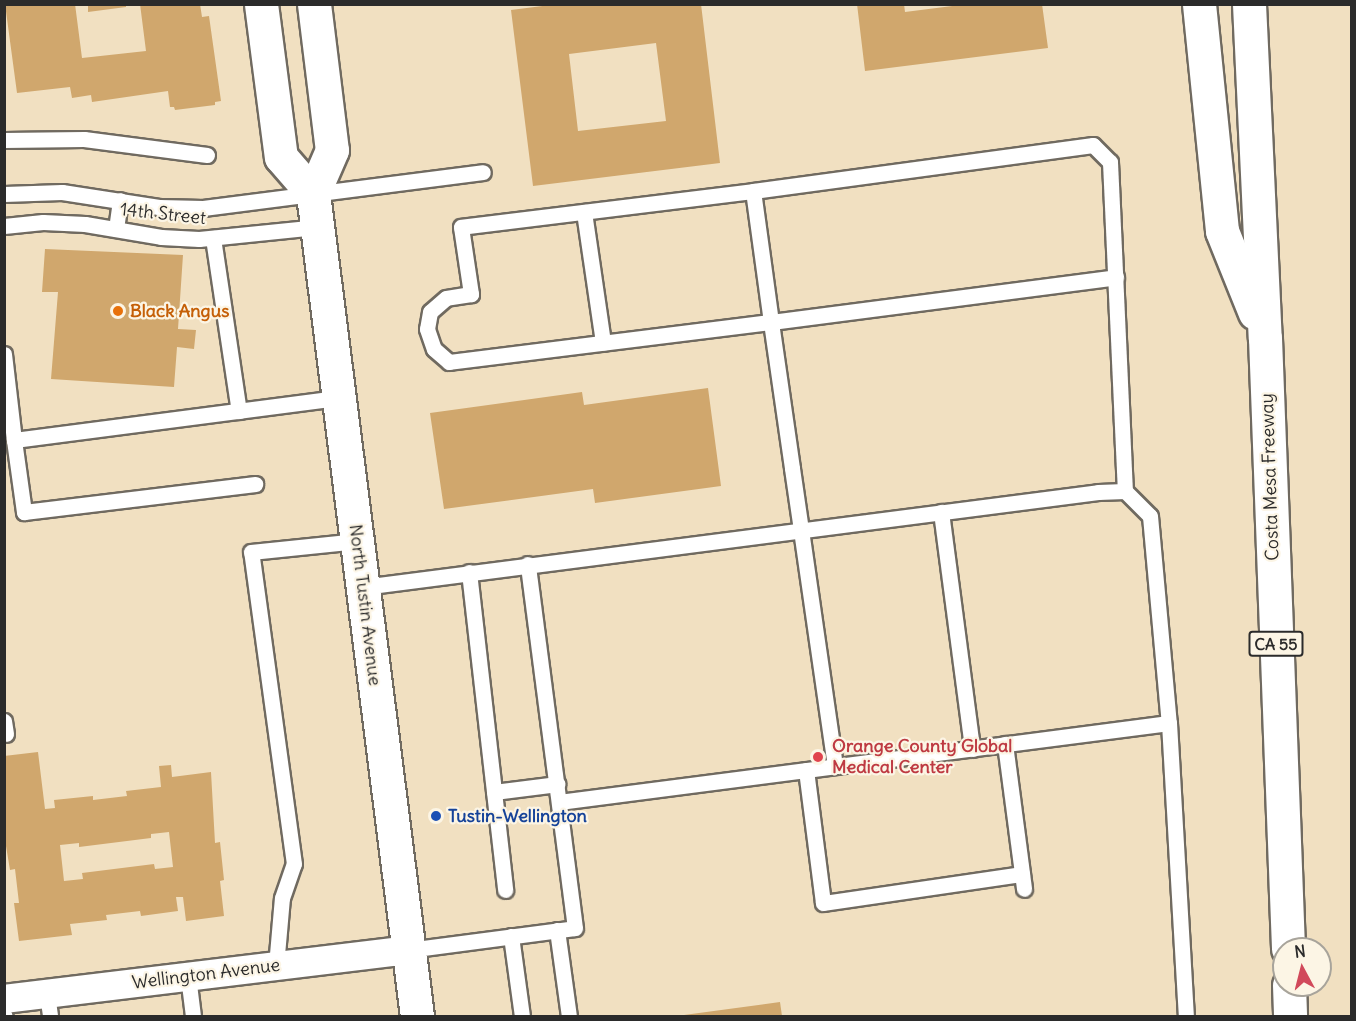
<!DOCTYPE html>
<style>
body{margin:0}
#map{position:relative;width:1356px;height:1021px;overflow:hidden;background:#f1e0c1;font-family:Delius,sans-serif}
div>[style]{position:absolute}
.building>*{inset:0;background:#d0a76d}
.roads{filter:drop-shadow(2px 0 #706a60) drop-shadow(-2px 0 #706a60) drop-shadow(0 2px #706a60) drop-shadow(0 -2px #706a60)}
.service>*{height:15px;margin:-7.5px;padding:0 7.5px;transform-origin:7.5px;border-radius:7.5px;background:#fff}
.minor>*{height:28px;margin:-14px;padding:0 14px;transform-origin:14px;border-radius:14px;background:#fff}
.secondary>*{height:33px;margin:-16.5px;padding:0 16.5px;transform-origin:16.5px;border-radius:16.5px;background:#fff}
.motorway>*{height:33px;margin:-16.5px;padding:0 16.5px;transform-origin:16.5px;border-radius:16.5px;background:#fff}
.dots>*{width:16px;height:16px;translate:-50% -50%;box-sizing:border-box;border:3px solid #fcf5e5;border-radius:50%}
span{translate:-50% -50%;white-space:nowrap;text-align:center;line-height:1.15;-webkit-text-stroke:4.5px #fcf5e5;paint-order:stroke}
.shield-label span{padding:2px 4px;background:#fcf5e5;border:2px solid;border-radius:4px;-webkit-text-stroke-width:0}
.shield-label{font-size:16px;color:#2b2b2b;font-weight:700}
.street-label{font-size:18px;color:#2b2b2b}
.food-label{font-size:18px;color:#c56008;font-weight:700}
.left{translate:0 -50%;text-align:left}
.health-label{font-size:18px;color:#be3a42;font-weight:700}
.transit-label{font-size:18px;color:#164399;font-weight:700}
.frame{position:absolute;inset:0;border:6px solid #2b2b2b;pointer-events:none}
.north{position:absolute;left:1272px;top:937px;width:60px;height:60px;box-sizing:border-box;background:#fcf5e5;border:2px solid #a8a49b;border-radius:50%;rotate:353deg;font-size:16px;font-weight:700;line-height:24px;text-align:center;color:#2b2b2b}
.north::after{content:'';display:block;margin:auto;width:21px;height:27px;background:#d1495b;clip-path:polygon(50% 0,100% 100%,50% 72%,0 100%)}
</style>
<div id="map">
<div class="building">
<i style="clip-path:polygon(5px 4px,75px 4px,82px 58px,146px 51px,140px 4px,200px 4px,202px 17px,209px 16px,221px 101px,215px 102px,215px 105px,175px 110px,174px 107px,170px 107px,168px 91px,92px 102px,91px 95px,72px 98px,70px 87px,17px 93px)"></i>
<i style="clip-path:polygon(88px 4px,126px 4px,126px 7px,88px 12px)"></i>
<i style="clip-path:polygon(evenodd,558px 4px,701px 4px,720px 163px,533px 186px,511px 10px,558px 4px,656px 43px,666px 121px,578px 131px,569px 54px,656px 43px)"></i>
<i style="clip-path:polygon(857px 4px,904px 4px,905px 12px,968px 4px,1042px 4px,1048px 48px,865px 71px)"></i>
<i style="clip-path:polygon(45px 249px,183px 255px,178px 329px,196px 330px,194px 349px,177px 347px,174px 387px,51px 379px,58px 292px,42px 292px)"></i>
<i style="clip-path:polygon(708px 388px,721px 486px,595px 503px,593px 489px,444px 509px,430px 413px,582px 392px,584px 405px)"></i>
<i style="clip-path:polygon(evenodd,38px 752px,45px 809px,55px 808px,54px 800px,93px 796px,93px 800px,127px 796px,126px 791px,161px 787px,159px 766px,171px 765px,172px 777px,211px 772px,215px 843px,220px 842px,224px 880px,220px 881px,224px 916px,186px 921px,183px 897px,176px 897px,178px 911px,141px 916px,140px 911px,106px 915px,107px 920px,70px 924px,72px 935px,19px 941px,14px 903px,19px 903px,15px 869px,10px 870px,4px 834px,4px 756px,38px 752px,169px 832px,173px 867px,155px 869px,154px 864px,82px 873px,83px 879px,64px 881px,60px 845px,79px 843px,79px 847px,151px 838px,151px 834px,169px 832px)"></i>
<i style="clip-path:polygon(780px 1002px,782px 1016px,684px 1016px,684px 1015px)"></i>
</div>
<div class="roads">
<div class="service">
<i style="left:4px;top:140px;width:80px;rotate:-0.7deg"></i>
<i style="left:84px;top:139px;width:124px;rotate:7.4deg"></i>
<i style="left:753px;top:191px;width:343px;rotate:-7.7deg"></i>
<i style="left:1093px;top:145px;width:24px;rotate:45deg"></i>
<i style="left:1110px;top:162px;width:329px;rotate:87.4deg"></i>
<i style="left:4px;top:194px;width:58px;rotate:-2deg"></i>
<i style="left:62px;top:192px;width:98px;rotate:8.8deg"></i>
<i style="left:159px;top:207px;width:44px;rotate:1.3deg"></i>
<i style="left:203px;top:208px;width:282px;rotate:-7.3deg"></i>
<i style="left:584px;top:212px;width:132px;rotate:81.7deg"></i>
<i style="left:4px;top:226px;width:39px;rotate:-6deg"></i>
<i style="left:43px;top:222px;width:42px;rotate:2.7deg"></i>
<i style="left:85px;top:224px;width:77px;rotate:9.7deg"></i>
<i style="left:161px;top:237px;width:38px;rotate:3deg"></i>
<i style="left:199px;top:239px;width:120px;rotate:-5.8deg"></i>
<i style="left:116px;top:229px;width:29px;rotate:-82deg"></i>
<i style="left:213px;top:238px;width:175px;rotate:81.5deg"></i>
<i style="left:4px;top:354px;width:87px;rotate:83.4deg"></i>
<i style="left:14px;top:440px;width:328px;rotate:-7.4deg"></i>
<i style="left:14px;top:440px;width:73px;rotate:82.1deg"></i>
<i style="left:24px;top:512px;width:233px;rotate:-6.9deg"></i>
<i style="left:941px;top:512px;width:239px;rotate:82.5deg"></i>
<i style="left:469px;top:572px;width:320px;rotate:83.5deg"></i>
<i style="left:363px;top:587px;width:741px;rotate:-7.36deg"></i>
<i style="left:1098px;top:492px;width:27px;rotate:-2deg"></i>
<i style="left:1125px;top:491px;width:35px;rotate:45deg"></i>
<i style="left:1150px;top:516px;width:208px;rotate:84.8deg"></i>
<i style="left:1169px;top:723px;width:293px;rotate:86.7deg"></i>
<i style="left:4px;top:721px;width:13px;rotate:81deg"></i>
<i style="left:1005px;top:744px;width:146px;rotate:82.5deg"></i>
<i style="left:835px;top:766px;width:238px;rotate:-98.2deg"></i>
<i style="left:801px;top:530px;width:63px;rotate:-98.3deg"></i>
<i style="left:792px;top:468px;width:148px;rotate:-98.2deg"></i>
<i style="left:771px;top:322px;width:132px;rotate:-97.8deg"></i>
<i style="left:753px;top:191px;width:294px;rotate:173deg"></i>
<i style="left:461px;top:227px;width:68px;rotate:81.5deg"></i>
<i style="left:471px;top:294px;width:25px;rotate:171deg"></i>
<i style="left:446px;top:298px;width:21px;rotate:139deg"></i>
<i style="left:430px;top:312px;width:17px;rotate:100deg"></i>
<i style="left:427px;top:329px;width:21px;rotate:71deg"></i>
<i style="left:434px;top:349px;width:20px;rotate:41deg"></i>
<i style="left:449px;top:362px;width:324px;rotate:-7.1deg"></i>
<i style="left:771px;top:322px;width:348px;rotate:-7.4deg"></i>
<i style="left:806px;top:770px;width:134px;rotate:82.7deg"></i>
<i style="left:823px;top:903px;width:201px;rotate:-8.3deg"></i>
<i style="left:494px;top:792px;width:64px;rotate:-7.2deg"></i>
<i style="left:559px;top:802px;width:615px;rotate:-7.38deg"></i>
<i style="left:557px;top:930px;width:87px;rotate:82.1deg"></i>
<i style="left:511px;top:936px;width:81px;rotate:82.2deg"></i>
<i style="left:408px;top:950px;width:168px;rotate:-7.5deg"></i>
<i style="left:575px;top:928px;width:367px;rotate:-97.4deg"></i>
<i style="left:276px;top:966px;width:68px;rotate:-85deg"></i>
<i style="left:282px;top:898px;width:36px;rotate:-71deg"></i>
<i style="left:294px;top:864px;width:315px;rotate:-97.8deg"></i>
<i style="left:251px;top:552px;width:107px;rotate:-5.9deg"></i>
<i style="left:188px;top:976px;width:40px;rotate:82.9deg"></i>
<i style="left:47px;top:994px;width:22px;rotate:82deg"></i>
<i style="left:4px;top:1015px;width:1px;rotate:45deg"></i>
</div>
<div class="minor">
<i style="left:4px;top:999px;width:407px;rotate:-6.9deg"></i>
</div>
<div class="secondary">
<i style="left:261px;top:4px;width:154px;rotate:82.6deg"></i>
<i style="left:281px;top:157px;width:49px;rotate:49.1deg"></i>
<i style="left:314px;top:4px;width:147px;rotate:83deg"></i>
<i style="left:332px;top:150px;width:48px;rotate:113.4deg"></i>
<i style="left:313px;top:194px;width:829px;rotate:82.79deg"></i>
</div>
<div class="motorway">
<i style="left:1199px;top:4px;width:228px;rotate:84.2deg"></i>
<i style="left:1222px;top:231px;width:88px;rotate:68.1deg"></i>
<i style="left:1249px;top:4px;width:334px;rotate:87.3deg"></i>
<i style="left:1265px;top:338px;width:611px;rotate:87.84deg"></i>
<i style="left:1289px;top:985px;width:31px;rotate:88deg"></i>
</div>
</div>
<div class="dots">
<i style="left:118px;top:311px;background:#e8710a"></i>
<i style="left:818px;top:757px;background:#e0444e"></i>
<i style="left:436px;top:816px;background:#1a4fb4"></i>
</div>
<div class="shield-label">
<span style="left:1276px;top:644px">CA 55</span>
</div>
<div class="street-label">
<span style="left:163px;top:214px;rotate:6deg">14th Street</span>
<span style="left:1270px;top:477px;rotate:-92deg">Costa Mesa Freeway</span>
<span style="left:365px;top:605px;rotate:83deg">North Tustin Avenue</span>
<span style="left:206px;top:974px;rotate:-7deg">Wellington Avenue</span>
</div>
<div class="food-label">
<span class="left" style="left:130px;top:311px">Black Angus</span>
</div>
<div class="health-label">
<span class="left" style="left:832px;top:757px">Orange County Global<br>Medical Center</span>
</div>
<div class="transit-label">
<span class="left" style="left:448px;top:816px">Tustin-Wellington</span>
</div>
<div class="frame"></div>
<div class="north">N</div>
</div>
